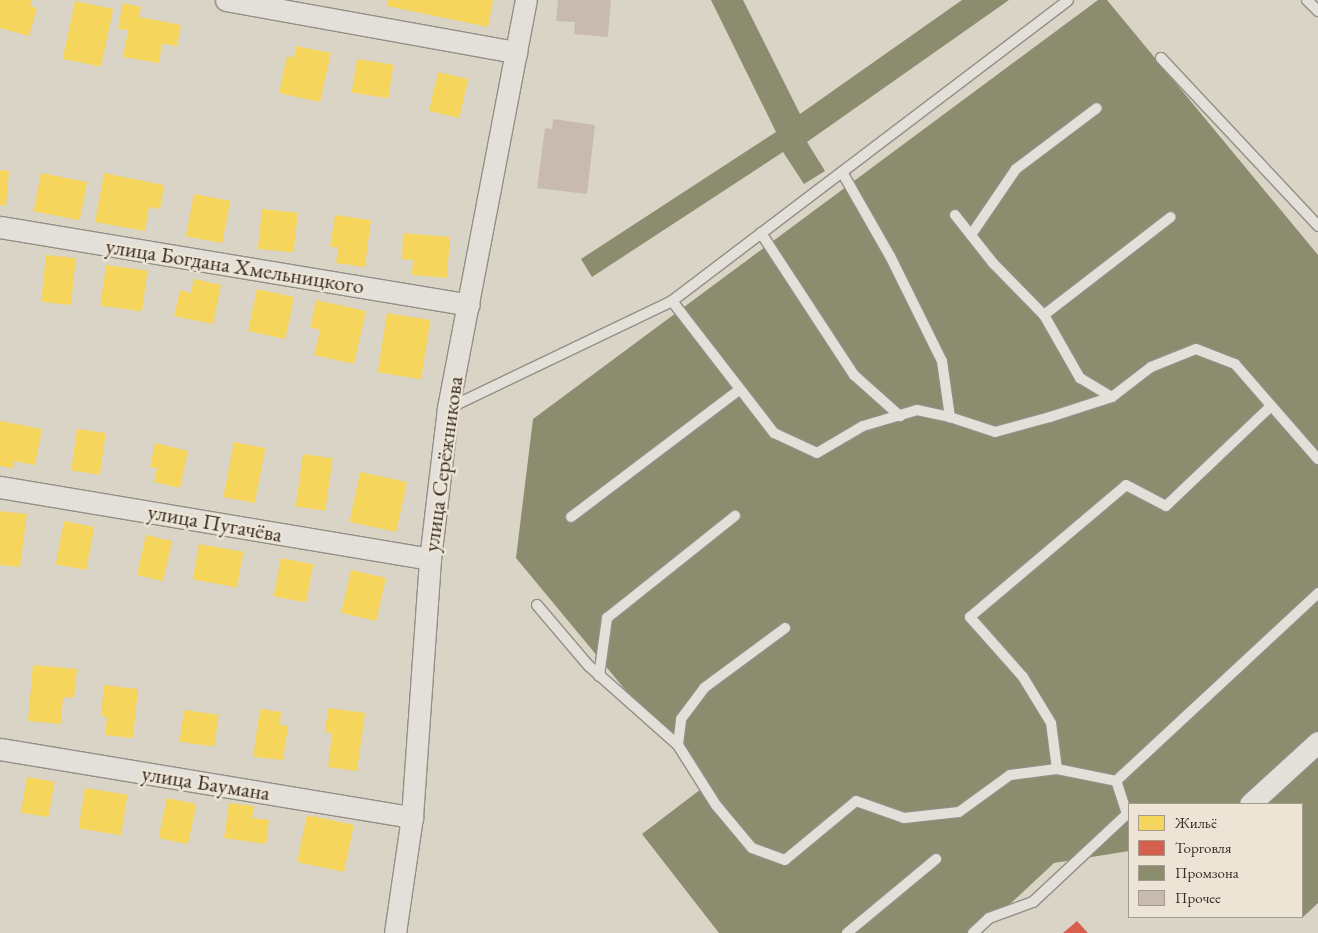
<!DOCTYPE html>
<meta charset="utf-8">
<style>
body{margin:0}
#map{position:relative;width:1318px;height:933px;overflow:hidden;background:#d9d4c6;font-family:"EB Garamond",serif}
div>[style]{position:absolute}
.homes>*{inset:0;background:#f6d55c;transform-origin:0 0}
.shops>*{inset:0;background:#d6604d}
.industry>*{inset:0;background:#8c8c6e}
.building>*{inset:0;background:#c8baae}
.roads{filter:drop-shadow(1px 0 #938f86) drop-shadow(-1px 0 #938f86) drop-shadow(0 1px #938f86) drop-shadow(0 -1px #938f86)}
.lane>*{height:10px;margin:-5px;padding:0 5px;transform-origin:5px;border-radius:5px;background:#e3e0d9}
.street>*{height:21px;margin:-10.5px;padding:0 10.5px;transform-origin:10.5px;border-radius:10.5px;background:#e3e0d9}
span{translate:-50% -50%;white-space:nowrap;text-align:center;line-height:1.15;-webkit-text-stroke:5px #ece5d5;paint-order:stroke}
.street-label{font-size:22px;color:#382a24}
.legend{position:absolute;left:1128px;top:803px;width:175px;height:115px;box-sizing:border-box;background:#ece5d5;border:1px solid #a49a8e;margin:0;padding:6px 9px;list-style:none;font-size:15px;color:#382a24}
.legend li{display:flex;align-items:center;gap:10px;height:25px}
.legend b{width:25px;border:1px solid #a49a8e}
</style>
<div id="map">
<div class="homes">
<i style="clip-path:polygon(0 0,32px 0,30px 6px,37px 8px,29px 36px,0 28px)"></i>
<i style="clip-path:polygon(388px 0,493px 0,488px 27px,387px 6px)"></i>
<i style="left:75px;top:1px;width:39px;height:59px;rotate:12deg"></i>
<i style="clip-path:polygon(123px 3px,141px 7px,139px 17px,181px 25px,177px 46px,162px 44px,159px 63px,123px 57px,128px 30px,118px 29px)"></i>
<i style="clip-path:polygon(296px 46px,331px 53px,320px 102px,279px 93px,287px 56px,294px 58px)"></i>
<i style="left:357px;top:59px;width:37px;height:34px;rotate:9deg"></i>
<i style="left:438px;top:72px;width:31px;height:40px;rotate:13deg"></i>
<i style="clip-path:polygon(0 170px,9px 171px,6px 206px,0 205px)"></i>
<i style="left:41px;top:173px;width:47px;height:39px;rotate:11deg"></i>
<i style="clip-path:polygon(104px 173px,164px 185px,160px 209px,149px 207px,145px 231px,95px 222px)"></i>
<i style="left:194px;top:194px;width:37px;height:43px;rotate:11deg"></i>
<i style="left:262px;top:209px;width:36px;height:40px;rotate:6deg"></i>
<i style="clip-path:polygon(335px 215px,371px 220px,365px 267px,336px 263px,338px 247px,330px 247px)"></i>
<i style="clip-path:polygon(403px 233px,450px 237px,447px 278px,412px 275px,413px 260px,402px 259px)"></i>
<i style="left:46px;top:255px;width:30px;height:47px;rotate:6deg"></i>
<i style="left:106px;top:265px;width:42px;height:41px;rotate:8deg"></i>
<i style="clip-path:polygon(194px 279px,221px 285px,213px 324px,174px 316px,180px 290px,191px 293px)"></i>
<i style="left:257px;top:289px;width:38px;height:43px;rotate:12deg"></i>
<i style="clip-path:polygon(316px 300px,366px 311px,354px 364px,314px 355px,320px 330px,310px 327px)"></i>
<i style="left:387px;top:313px;width:44px;height:60px;rotate:9deg"></i>
<i style="clip-path:polygon(0 421px,42px 429px,35px 465px,14px 461px,13px 468px,0 466px)"></i>
<i style="left:77px;top:429px;width:29px;height:42px;rotate:8deg"></i>
<i style="left:234px;top:442px;width:32px;height:56px;rotate:11deg"></i>
<i style="clip-path:polygon(155px 443px,188px 451px,180px 488px,154px 482px,157px 468px,150px 467px)"></i>
<i style="left:303px;top:454px;width:30px;height:53px;rotate:8deg"></i>
<i style="left:360px;top:472px;width:48px;height:51px;rotate:12deg"></i>
<i style="clip-path:polygon(0 511px,27px 514px,20px 567px,0 565px)"></i>
<i style="left:64px;top:521px;width:31px;height:44px;rotate:11deg"></i>
<i style="left:146px;top:535px;width:27px;height:41px;rotate:13deg"></i>
<i style="left:199px;top:544px;width:45px;height:36px;rotate:10deg"></i>
<i style="left:281px;top:558px;width:33px;height:39px;rotate:11deg"></i>
<i style="left:351px;top:570px;width:36px;height:44px;rotate:13deg"></i>
<i style="clip-path:polygon(33px 665px,77px 669px,74px 698px,63px 697px,61px 724px,28px 721px)"></i>
<i style="clip-path:polygon(104px 685px,138px 689px,133px 738px,105px 735px,107px 717px,101px 716px)"></i>
<i style="clip-path:polygon(328px 708px,365px 713px,357px 771px,328px 767px,332px 733px,325px 732px)"></i>
<i style="clip-path:polygon(260px 709px,281px 712px,280px 725px,288px 726px,283px 760px,253px 757px)"></i>
<i style="left:184px;top:710px;width:35px;height:32px;rotate:8deg"></i>
<i style="left:27px;top:777px;width:28px;height:36px;rotate:10deg"></i>
<i style="left:85px;top:788px;width:43px;height:41px;rotate:9deg"></i>
<i style="left:167px;top:798px;width:30px;height:41px;rotate:12deg"></i>
<i style="clip-path:polygon(229px 803px,254px 806px,252px 818px,269px 820px,266px 844px,224px 838px)"></i>
<i style="left:307px;top:815px;width:48px;height:48px;rotate:12deg"></i>
</div>
<div class="shops">
<i style="clip-path:polygon(1077px 921px,1088px 933px,1063px 933px)"></i>
</div>
<div class="industry">
<i style="clip-path:polygon(711px 0,743px 0,800px 114px,962px 0,1009px 0,807px 142px,825px 171px,804px 184px,783px 152px,592px 277px,581px 259px,776px 132px)"></i>
<i style="clip-path:polygon(1098px 0,1107px 0,1318px 255px,1318px 903px,1302px 918px,1302px 804px,1129px 804px,1129px 851px,1054px 863px,979px 933px,719px 933px,642px 834px,705px 786px,516px 558px,533px 419px)"></i>
</div>
<div class="building">
<i style="clip-path:polygon(558px 0,611px 0,608px 37px,574px 34px,575px 22px,556px 21px)"></i>
<i style="clip-path:polygon(553px 119px,595px 125px,587px 194px,537px 188px,545px 128px,552px 129px)"></i>
</div>
<div class="roads">
<div class="lane">
<i style="left:1307px;top:0;width:16px;rotate:45deg"></i>
<i style="left:1161px;top:58px;width:230px;rotate:46.9deg"></i>
<i style="left:842px;top:172px;width:97px;rotate:60.3deg"></i>
<i style="left:890px;top:256px;width:117px;rotate:63.7deg"></i>
<i style="left:942px;top:361px;width:57px;rotate:81.9deg"></i>
<i style="left:955px;top:215px;width:61px;rotate:51.6deg"></i>
<i style="left:993px;top:263px;width:73px;rotate:45.6deg"></i>
<i style="left:1044px;top:315px;width:73px;rotate:60.3deg"></i>
<i style="left:1080px;top:378px;width:37px;rotate:31deg"></i>
<i style="left:761px;top:233px;width:170px;rotate:56.8deg"></i>
<i style="left:854px;top:375px;width:62px;rotate:41.7deg"></i>
<i style="left:971px;top:235px;width:80px;rotate:-55.7deg"></i>
<i style="left:1016px;top:169px;width:101px;rotate:-37deg"></i>
<i style="left:672px;top:301px;width:167px;rotate:52.3deg"></i>
<i style="left:774px;top:433px;width:47px;rotate:24.9deg"></i>
<i style="left:817px;top:453px;width:53px;rotate:-30.4deg"></i>
<i style="left:863px;top:426px;width:56px;rotate:-16.5deg"></i>
<i style="left:917px;top:410px;width:34px;rotate:12deg"></i>
<i style="left:950px;top:417px;width:47px;rotate:18.4deg"></i>
<i style="left:995px;top:432px;width:57px;rotate:-15.3deg"></i>
<i style="left:1050px;top:417px;width:65px;rotate:-17.9deg"></i>
<i style="left:1112px;top:397px;width:49px;rotate:-37.6deg"></i>
<i style="left:1151px;top:367px;width:48px;rotate:-21.8deg"></i>
<i style="left:1196px;top:349px;width:42px;rotate:21deg"></i>
<i style="left:1235px;top:364px;width:126px;rotate:48.9deg"></i>
<i style="left:1044px;top:315px;width:160px;rotate:-37.7deg"></i>
<i style="left:449px;top:408px;width:247px;rotate:-25.6deg"></i>
<i style="left:672px;top:301px;width:497px;rotate:-37.2deg"></i>
<i style="left:571px;top:517px;width:211px;rotate:-37.1deg"></i>
<i style="left:537px;top:605px;width:80px;rotate:49.6deg"></i>
<i style="left:589px;top:666px;width:119px;rotate:41.6deg"></i>
<i style="left:678px;top:745px;width:71px;rotate:57.7deg"></i>
<i style="left:716px;top:805px;width:56px;rotate:50.1deg"></i>
<i style="left:752px;top:848px;width:35px;rotate:20deg"></i>
<i style="left:785px;top:860px;width:92px;rotate:-39.7deg"></i>
<i style="left:856px;top:801px;width:51px;rotate:19.5deg"></i>
<i style="left:904px;top:818px;width:55px;rotate:-6.2deg"></i>
<i style="left:959px;top:812px;width:63px;rotate:-36deg"></i>
<i style="left:1010px;top:775px;width:47px;rotate:-7.3deg"></i>
<i style="left:1057px;top:769px;width:60px;rotate:11.5deg"></i>
<i style="left:599px;top:676px;width:59px;rotate:-82.1deg"></i>
<i style="left:607px;top:618px;width:164px;rotate:-38.6deg"></i>
<i style="left:678px;top:745px;width:26px;rotate:-83deg"></i>
<i style="left:681px;top:719px;width:39px;rotate:-53deg"></i>
<i style="left:704px;top:688px;width:101px;rotate:-36.5deg"></i>
<i style="left:1057px;top:769px;width:46px;rotate:-97.4deg"></i>
<i style="left:1051px;top:723px;width:54px;rotate:-121.3deg"></i>
<i style="left:1023px;top:677px;width:80px;rotate:-131.5deg"></i>
<i style="left:970px;top:617px;width:204px;rotate:-40.2deg"></i>
<i style="left:1126px;top:485px;width:45px;rotate:27.7deg"></i>
<i style="left:1166px;top:506px;width:145px;rotate:-43.6deg"></i>
<i style="left:847px;top:933px;width:116px;rotate:-39.7deg"></i>
<i style="left:973px;top:933px;width:22px;rotate:-43deg"></i>
<i style="left:989px;top:918px;width:47px;rotate:-20deg"></i>
<i style="left:1033px;top:902px;width:129px;rotate:-43.1deg"></i>
<i style="left:1127px;top:814px;width:35px;rotate:-108deg"></i>
<i style="left:1116px;top:781px;width:276px;rotate:-42.9deg"></i>
</div>
<div class="street">
<i style="left:226px;top:0;width:295px;rotate:10.2deg"></i>
<i style="left:0;top:227px;width:475px;rotate:9.4deg"></i>
<i style="left:0;top:487px;width:436px;rotate:9.5deg"></i>
<i style="left:0;top:749px;width:418px;rotate:9.4deg"></i>
<i style="left:1250px;top:804px;width:92px;rotate:-42.4deg"></i>
<i style="left:395px;top:933px;width:117px;rotate:-81.7deg"></i>
<i style="left:412px;top:817px;width:259px;rotate:-86deg"></i>
<i style="left:430px;top:559px;width:152px;rotate:-83.2deg"></i>
<i style="left:448px;top:408px;width:415px;rotate:-79.2deg"></i>
</div>
</div>
<div class="street-label">
<span style="left:235px;top:266px;rotate:9deg">улица Богдана Хмельницкого</span>
<span style="left:443px;top:464px;rotate:-82deg">улица Серёжникова</span>
<span style="left:215px;top:523px;rotate:10deg">улица Пугачёва</span>
<span style="left:206px;top:783px;rotate:9deg">улица Баумана</span>
</div>
<ul class="legend">
<li><b style="height:14px;background:#f6d55c"></b>Жильё</li>
<li><b style="height:14px;background:#d6604d"></b>Торговля</li>
<li><b style="height:14px;background:#8c8c6e"></b>Промзона</li>
<li><b style="height:14px;background:#c8baae"></b>Прочее</li>
</ul>
</div>
